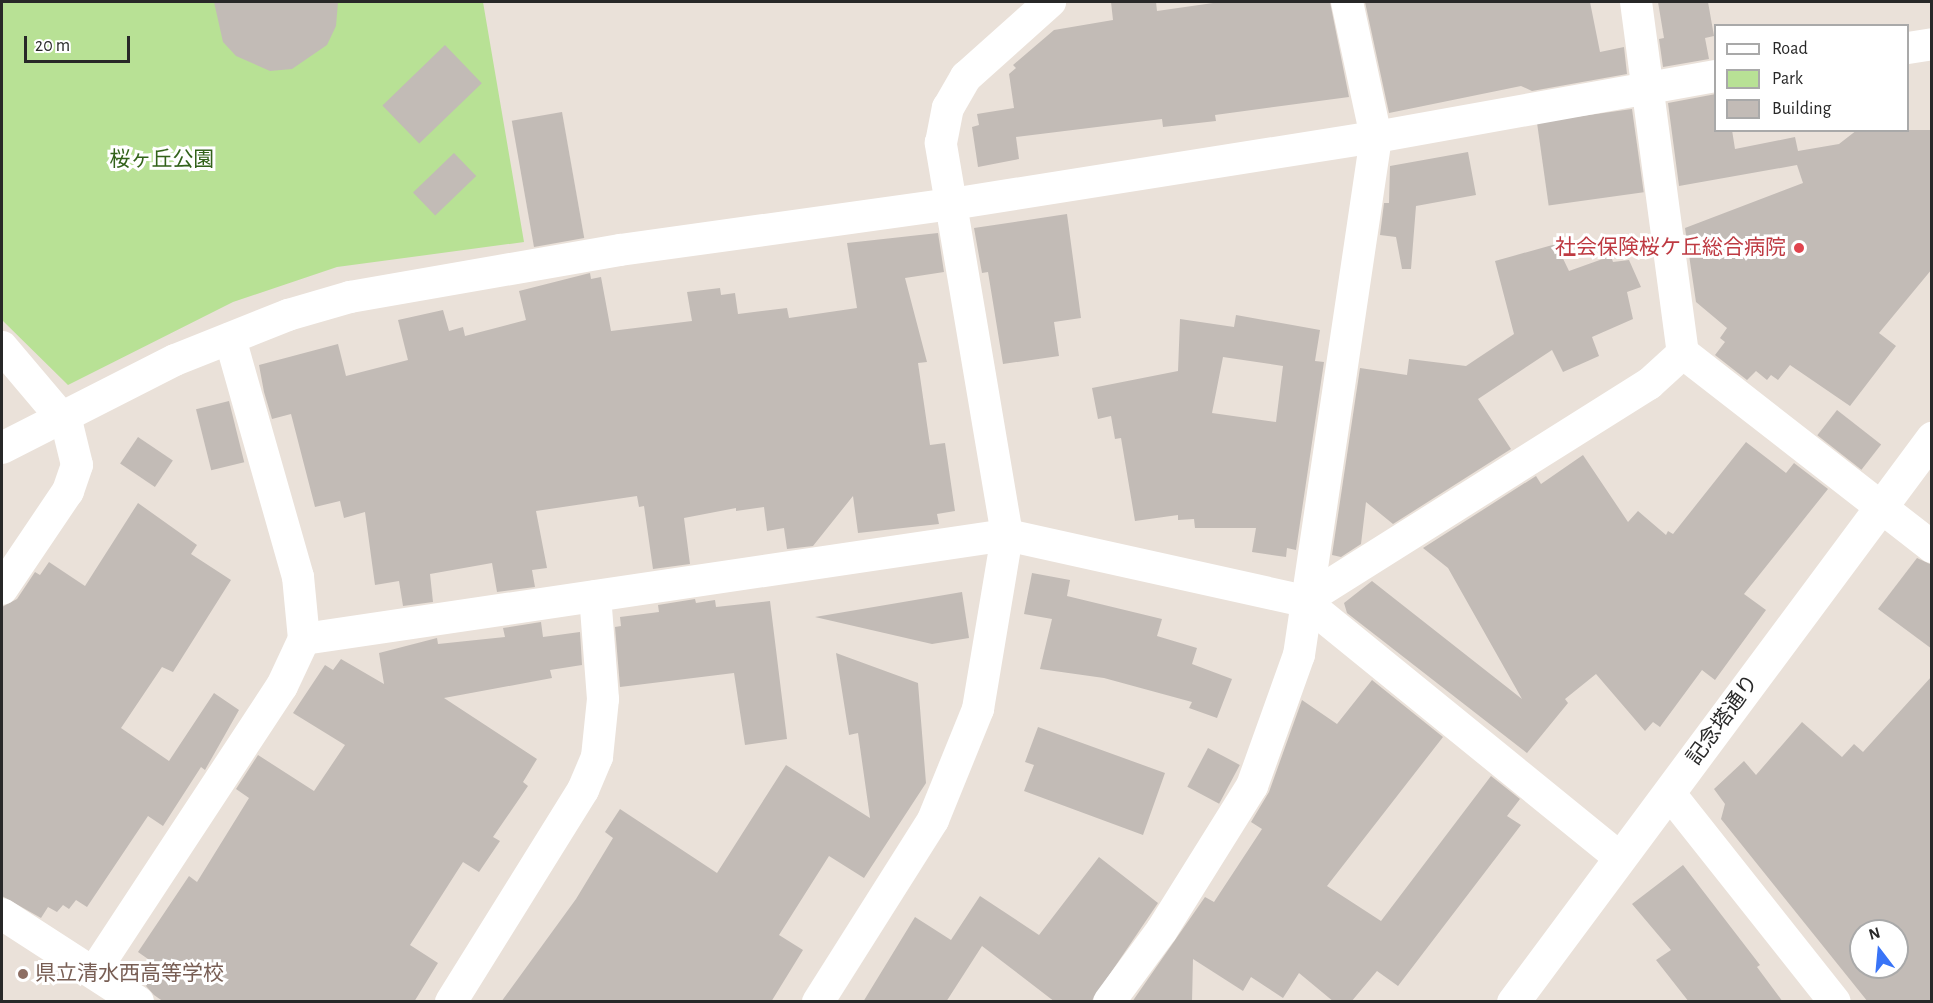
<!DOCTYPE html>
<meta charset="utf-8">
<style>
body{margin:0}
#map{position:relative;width:1933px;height:1003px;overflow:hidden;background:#eae1d9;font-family:"Alegreya Sans","Noto Sans JP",sans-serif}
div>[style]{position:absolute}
.green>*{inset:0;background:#b8e195}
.building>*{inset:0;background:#c2bbb6;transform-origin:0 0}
.street>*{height:32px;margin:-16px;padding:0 16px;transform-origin:16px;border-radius:16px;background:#fff}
.secondary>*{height:33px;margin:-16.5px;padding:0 16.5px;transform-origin:16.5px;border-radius:16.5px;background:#fff}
.dots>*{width:16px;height:16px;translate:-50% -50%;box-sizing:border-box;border:3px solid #fff;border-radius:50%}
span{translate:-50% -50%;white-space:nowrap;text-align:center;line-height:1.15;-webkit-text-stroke:6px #fff;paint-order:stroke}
.park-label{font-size:21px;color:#32621a}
.health-label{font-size:21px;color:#be3a42}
.right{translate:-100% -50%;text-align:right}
.street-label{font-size:21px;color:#282828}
.education-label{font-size:21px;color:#785e54}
.left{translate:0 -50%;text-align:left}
.frame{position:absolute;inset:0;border:3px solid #282828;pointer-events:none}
.legend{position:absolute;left:1714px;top:24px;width:195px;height:108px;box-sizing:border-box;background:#fff;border:2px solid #a9a9a9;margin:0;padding:8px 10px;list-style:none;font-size:18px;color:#282828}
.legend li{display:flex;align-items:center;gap:12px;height:30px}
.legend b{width:30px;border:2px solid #a9a9a9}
.north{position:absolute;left:1849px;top:919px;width:60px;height:60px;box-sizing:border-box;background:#fff;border:2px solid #a9a9a9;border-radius:50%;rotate:344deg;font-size:16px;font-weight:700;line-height:24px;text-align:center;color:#282828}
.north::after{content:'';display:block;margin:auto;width:21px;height:27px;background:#3974f7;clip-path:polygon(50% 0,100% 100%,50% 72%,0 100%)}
.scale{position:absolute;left:24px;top:36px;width:106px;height:27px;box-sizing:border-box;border:3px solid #282828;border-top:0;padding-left:8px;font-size:18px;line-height:21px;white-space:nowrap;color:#282828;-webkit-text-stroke:4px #fff;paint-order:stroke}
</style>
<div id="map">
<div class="green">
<i style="clip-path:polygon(2px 2px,483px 2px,524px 242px,337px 267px,233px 302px,68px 385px,2px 320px)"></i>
</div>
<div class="building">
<i style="clip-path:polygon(214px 2px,338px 2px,336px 26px,327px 45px,292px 69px,270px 71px,236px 56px,223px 42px)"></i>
<i style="clip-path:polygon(1111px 2px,1156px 2px,1157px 11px,1220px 2px,1330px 2px,1349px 97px,1215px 115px,1216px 121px,1163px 127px,1162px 119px,1016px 137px,1019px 159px,978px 167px,972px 127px,979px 125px,977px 114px,1014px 108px,1009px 74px,1016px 68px,1013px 65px,1054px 30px,1113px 20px)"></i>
<i style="clip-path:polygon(1365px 2px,1590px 2px,1600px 52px,1624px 47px,1627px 74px,1532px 91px,1521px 86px,1389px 113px)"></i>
<i style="clip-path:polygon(1658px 2px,1708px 2px,1714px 36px,1705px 38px,1709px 59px,1663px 67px,1659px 39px,1664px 38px)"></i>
<i style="left:445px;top:45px;width:53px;height:87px;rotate:46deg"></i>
<i style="clip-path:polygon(1716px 94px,1716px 130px,1732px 130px,1735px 149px,1795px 137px,1798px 151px,1839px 144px,1857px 130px,1932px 130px,1932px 269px,1879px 333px,1896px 346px,1850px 406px,1790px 365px,1778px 380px,1771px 375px,1767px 380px,1756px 371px,1747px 380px,1715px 355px,1725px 342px,1720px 338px,1727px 328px,1696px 302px,1685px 228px,1803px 183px,1797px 165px,1679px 186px,1668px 103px)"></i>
<i style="left:1632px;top:109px;width:84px;height:96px;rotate:82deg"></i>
<i style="left:562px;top:112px;width:128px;height:51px;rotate:80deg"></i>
<i style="clip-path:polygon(1468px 152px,1476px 195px,1416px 206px,1411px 269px,1402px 269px,1396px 237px,1380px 235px,1384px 203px,1389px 203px,1390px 166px)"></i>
<i style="left:454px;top:153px;width:32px;height:57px;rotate:46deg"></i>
<i style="clip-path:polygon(1067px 214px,1081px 318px,1054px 322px,1059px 356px,1003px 364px,988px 272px,982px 273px,974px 228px)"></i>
<i style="clip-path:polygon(938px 233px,944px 272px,905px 278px,927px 362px,918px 363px,930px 445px,945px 443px,955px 511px,937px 514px,939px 524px,858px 533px,853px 496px,813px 546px,787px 549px,784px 528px,767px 531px,764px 507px,736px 511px,736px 508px,684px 518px,690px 564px,653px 569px,644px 506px,639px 507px,637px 496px,536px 511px,547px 568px,532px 570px,535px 587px,497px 592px,492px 563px,430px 574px,433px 602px,403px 606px,399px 581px,375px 585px,365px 512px,344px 518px,340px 501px,315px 507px,291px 414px,272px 419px,264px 392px,259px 365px,338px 344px,346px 376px,408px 360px,398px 320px,443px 310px,449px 331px,463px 327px,465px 336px,526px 320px,519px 291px,590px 273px,591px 279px,601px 277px,611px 331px,692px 321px,687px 292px,720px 288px,721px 295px,735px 293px,738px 314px,787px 308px,789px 318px,857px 308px,847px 243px)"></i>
<i style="clip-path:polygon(1556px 244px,1569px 271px,1611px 256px,1613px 262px,1629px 260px,1641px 287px,1627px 292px,1633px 319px,1592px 337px,1599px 356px,1563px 372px,1552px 350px,1478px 399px,1511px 449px,1393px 524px,1366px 502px,1361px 544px,1341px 557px,1332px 555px,1360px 368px,1407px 375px,1409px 359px,1466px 366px,1514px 334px,1495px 261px)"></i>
<i style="clip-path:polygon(evenodd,1236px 315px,1320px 330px,1315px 361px,1324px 362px,1296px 550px,1287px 548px,1286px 557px,1252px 552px,1256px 528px,1195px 528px,1194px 519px,1178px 520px,1178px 515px,1135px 521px,1121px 438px,1115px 439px,1111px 416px,1098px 419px,1092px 388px,1178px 371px,1180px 319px,1234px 327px,1236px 315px,1223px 357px,1283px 366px,1276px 422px,1212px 413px,1223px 357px)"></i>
<i style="left:229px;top:401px;width:63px;height:34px;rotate:76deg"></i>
<i style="left:1837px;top:410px;width:56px;height:32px;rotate:38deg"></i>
<i style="left:138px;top:437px;width:42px;height:32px;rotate:34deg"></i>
<i style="clip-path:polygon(1746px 442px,1786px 473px,1794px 463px,1828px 489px,1744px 594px,1766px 610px,1715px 680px,1702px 670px,1660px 727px,1653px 722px,1645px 731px,1596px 674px,1565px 699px,1568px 703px,1527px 753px,1347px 613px,1344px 603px,1372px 581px,1522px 699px,1448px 568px,1423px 548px,1536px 476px,1541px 484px,1583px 455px,1628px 522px,1638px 511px,1666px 535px,1668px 531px,1673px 534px)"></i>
<i style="clip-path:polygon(138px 503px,197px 545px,191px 554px,231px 580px,173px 672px,162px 667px,121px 728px,169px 761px,214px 693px,239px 710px,205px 770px,201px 767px,163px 826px,148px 816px,87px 907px,76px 900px,69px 909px,63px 905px,57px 912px,48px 907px,41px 918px,2px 896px,2px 607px,17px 599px,35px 572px,40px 575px,49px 562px,85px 586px)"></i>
<i style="clip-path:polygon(1917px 558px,1932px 565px,1932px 649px,1878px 609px)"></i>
<i style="clip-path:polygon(1032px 573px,1070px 580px,1067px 596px,1162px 619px,1157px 636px,1197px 648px,1192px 664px,1232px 679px,1217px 718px,1189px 708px,1192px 702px,1104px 678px,1040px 669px,1052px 619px,1024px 614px)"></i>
<i style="clip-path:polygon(962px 592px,969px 638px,932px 644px,815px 617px)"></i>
<i style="clip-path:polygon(695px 599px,696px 603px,715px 600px,716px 607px,770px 601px,787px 739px,745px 745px,734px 673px,620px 687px,615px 627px,621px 626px,620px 617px,659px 612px,658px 605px)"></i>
<i style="clip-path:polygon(541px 622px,543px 637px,580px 632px,582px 665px,550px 670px,552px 678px,444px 698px,537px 759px,523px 782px,528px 786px,493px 837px,500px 841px,479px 872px,463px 862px,410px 945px,438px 963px,414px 1002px,164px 1002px,154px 995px,146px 986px,158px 966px,138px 952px,189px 876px,197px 882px,249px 798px,236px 789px,258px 755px,314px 791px,345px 745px,293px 713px,325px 665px,333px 670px,341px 659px,384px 684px,379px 653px,437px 638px,438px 644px,505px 637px,503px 628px)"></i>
<i style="clip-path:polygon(836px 653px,918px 683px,926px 783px,864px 878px,829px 856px,779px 935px,803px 950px,771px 1002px,501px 1002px,576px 899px,613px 838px,605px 832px,620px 809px,717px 873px,786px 765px,870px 818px,858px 733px,849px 735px)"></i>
<i style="clip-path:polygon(evenodd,1932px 676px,1932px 1002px,1868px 1002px,1721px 819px,1725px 804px,1714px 789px,1744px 761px,1756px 775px,1802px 722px,1842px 757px,1854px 744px,1863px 752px,1932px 676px,1861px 931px,1897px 931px,1897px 967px,1861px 967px,1861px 931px)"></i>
<i style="clip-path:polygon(1372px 680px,1443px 737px,1327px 886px,1381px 921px,1491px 776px,1520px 799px,1507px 816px,1521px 825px,1398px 986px,1377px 971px,1351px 1002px,1334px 1002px,1299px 973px,1283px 998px,1251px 977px,1243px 991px,1193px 959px,1192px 1002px,1132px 1002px,1205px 897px,1214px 902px,1262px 829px,1251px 822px,1269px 792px,1302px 700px,1337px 724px)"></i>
<i style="clip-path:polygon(1038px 727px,1165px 773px,1143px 835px,1024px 791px,1034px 765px,1025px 762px)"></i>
<i style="left:1208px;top:748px;width:36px;height:44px;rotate:28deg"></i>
<i style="clip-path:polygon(1099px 857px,1158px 903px,1091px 1002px,1055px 1002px,982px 946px,946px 1002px,863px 1002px,915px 917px,951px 940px,980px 896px,1039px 935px)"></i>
<i style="clip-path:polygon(1683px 865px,1760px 965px,1757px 967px,1783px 1002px,1689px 1002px,1656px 960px,1671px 950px,1632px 904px)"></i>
</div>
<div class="street">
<i style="left:1636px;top:2px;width:354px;rotate:82.4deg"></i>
<i style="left:1683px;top:353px;width:316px;rotate:37.9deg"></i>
<i style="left:1908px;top:48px;width:24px;rotate:-9deg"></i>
<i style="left:2px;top:347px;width:101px;rotate:49.8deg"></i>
<i style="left:67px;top:424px;width:42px;rotate:76.3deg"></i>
<i style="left:77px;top:465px;width:28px;rotate:109deg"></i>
<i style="left:68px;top:491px;width:118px;rotate:124deg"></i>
<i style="left:2px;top:448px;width:194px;rotate:-27deg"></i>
<i style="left:175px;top:360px;width:122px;rotate:-21.7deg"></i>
<i style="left:288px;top:315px;width:65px;rotate:-16.2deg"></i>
<i style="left:350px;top:297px;width:274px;rotate:-9.9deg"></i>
<i style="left:620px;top:250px;width:335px;rotate:-7.9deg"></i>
<i style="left:952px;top:204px;width:429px;rotate:-9deg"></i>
<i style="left:1376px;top:137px;width:345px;rotate:-10.2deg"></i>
<i style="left:1304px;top:601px;width:408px;rotate:-32.2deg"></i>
<i style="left:1649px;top:384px;width:46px;rotate:-42.4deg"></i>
<i style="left:304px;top:639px;width:711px;rotate:-8.42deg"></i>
<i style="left:1007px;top:535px;width:304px;rotate:12.5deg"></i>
<i style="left:1304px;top:601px;width:406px;rotate:39.1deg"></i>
<i style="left:1670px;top:794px;width:265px;rotate:51.6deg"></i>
<i style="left:2px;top:914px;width:162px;rotate:32.9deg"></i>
<i style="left:94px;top:972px;width:342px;rotate:-56.7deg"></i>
<i style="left:282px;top:686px;width:52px;rotate:-64.9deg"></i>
<i style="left:304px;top:639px;width:62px;rotate:-95.5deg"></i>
<i style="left:298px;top:577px;width:248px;rotate:-105.9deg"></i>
<i style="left:451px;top:1002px;width:250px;rotate:-58.1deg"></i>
<i style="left:583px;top:790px;width:36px;rotate:-67deg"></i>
<i style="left:597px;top:757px;width:58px;rotate:-84.1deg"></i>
<i style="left:603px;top:699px;width:103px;rotate:-94.4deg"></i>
<i style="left:818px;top:1002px;width:215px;rotate:-57.7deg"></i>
<i style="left:933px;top:820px;width:120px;rotate:-67.9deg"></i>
<i style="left:978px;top:709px;width:176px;rotate:-80.5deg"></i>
<i style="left:1007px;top:535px;width:398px;rotate:-99.6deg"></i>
<i style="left:941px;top:143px;width:36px;rotate:-79deg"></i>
<i style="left:948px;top:108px;width:36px;rotate:-60deg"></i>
<i style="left:966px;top:77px;width:113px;rotate:-41.8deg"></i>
<i style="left:1109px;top:1002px;width:89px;rotate:-53.6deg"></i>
<i style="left:1162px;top:930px;width:170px;rotate:-58deg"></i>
<i style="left:1252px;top:786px;width:139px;rotate:-70.3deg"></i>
<i style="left:1299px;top:655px;width:524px;rotate:-81.54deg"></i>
<i style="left:1376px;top:137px;width:138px;rotate:-102.1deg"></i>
</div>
<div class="secondary">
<i style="left:1513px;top:1002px;width:703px;rotate:-53.39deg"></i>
</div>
<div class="dots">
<i style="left:1799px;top:248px;background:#e0444e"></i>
<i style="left:23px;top:974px;background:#8d6e63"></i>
</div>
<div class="park-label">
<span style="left:162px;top:160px">桜ヶ丘公園</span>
</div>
<div class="health-label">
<span class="right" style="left:1786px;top:248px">社会保険桜ケ丘総合病院</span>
</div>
<div class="street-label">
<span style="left:1723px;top:720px;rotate:-54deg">記念塔通り</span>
</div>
<div class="education-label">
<span class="left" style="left:35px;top:974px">県立清水西高等学校</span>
</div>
<div class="frame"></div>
<ul class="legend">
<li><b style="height:8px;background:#fff"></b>Road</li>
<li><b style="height:16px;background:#b8e195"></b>Park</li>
<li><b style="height:16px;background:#c2bbb6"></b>Building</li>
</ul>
<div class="north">N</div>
<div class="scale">20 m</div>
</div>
